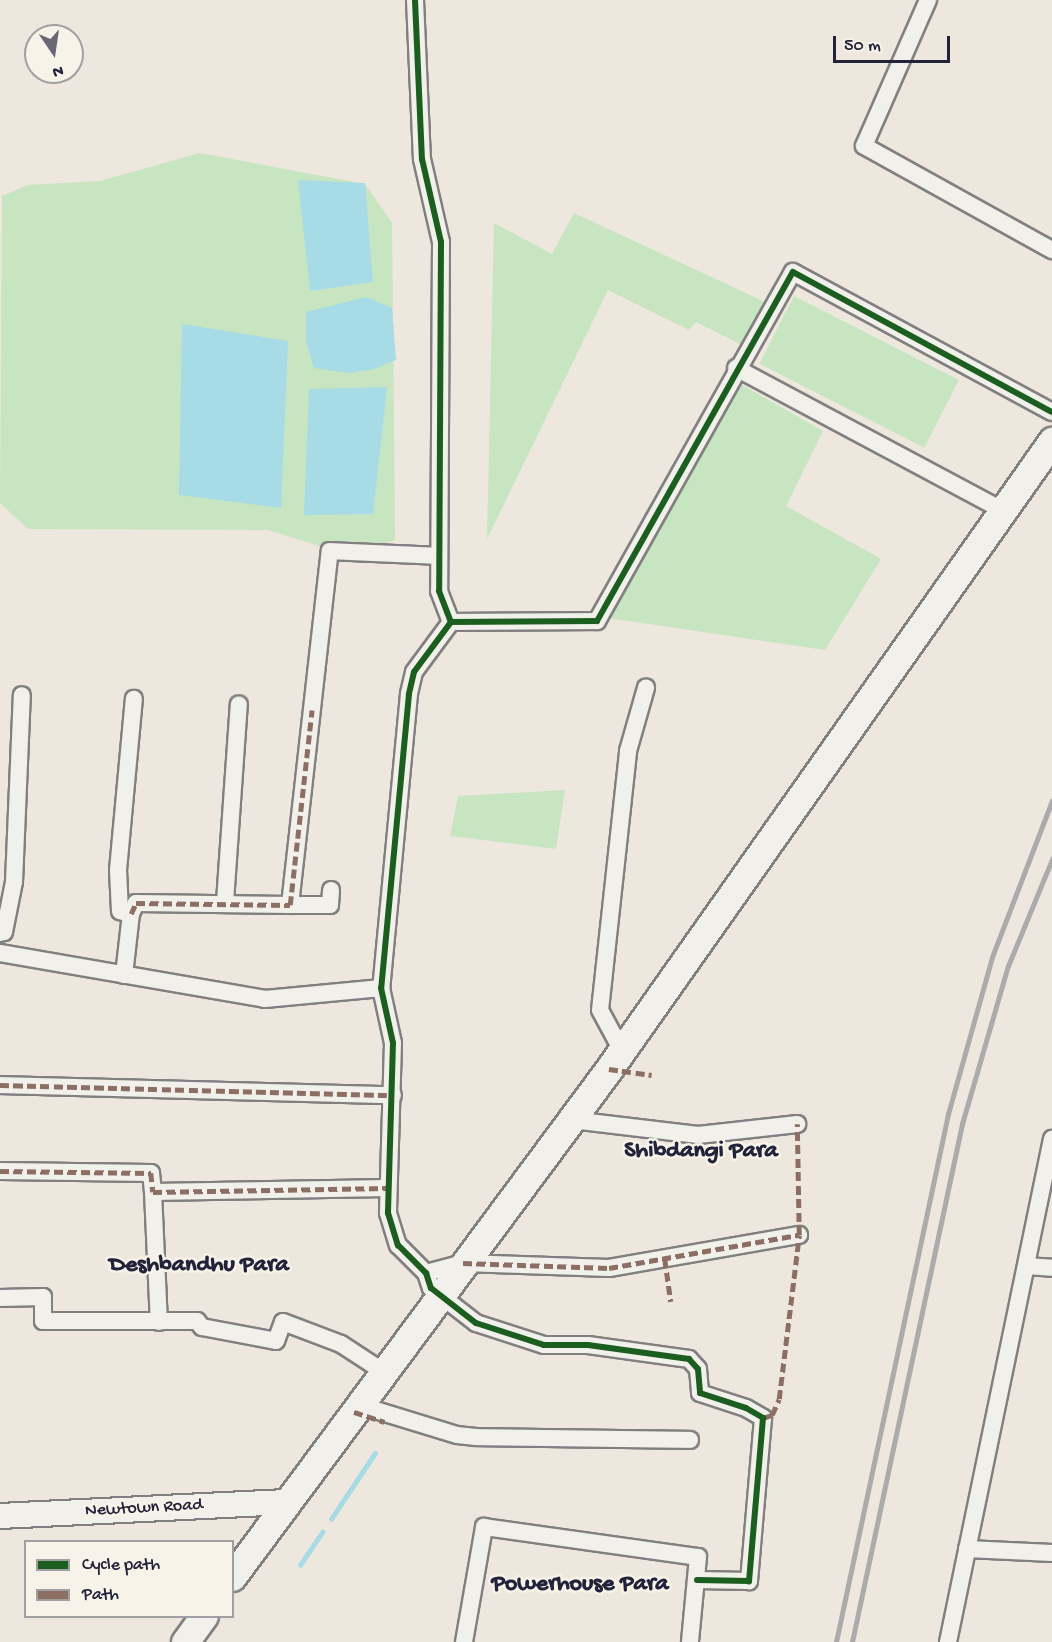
<!DOCTYPE html>
<style>
body{margin:0}
#map{position:relative;width:1052px;height:1642px;overflow:hidden;background:#ede7dd;font-family:"Gochi Hand",sans-serif}
div>[style]{position:absolute}
.green>*{inset:0;background:#c7e5c0;transform-origin:0 0}
.water>*{inset:0;background:#a7dbe5}
.stream>*{height:4.5px;margin:-2.25px;padding:0 2.25px;transform-origin:2.25px;border-radius:2.25px;background:#a7dbe5}
.roads{filter:drop-shadow(2px 0 #827f80) drop-shadow(-2px 0 #827f80) drop-shadow(0 2px #827f80) drop-shadow(0 -2px #827f80)}
.street>*{height:16px;margin:-8px;padding:0 8px;transform-origin:8px;border-radius:8px;background:#f1f0eb}
.secondary>*{height:24px;margin:-12px;padding:0 12px;transform-origin:12px;border-radius:12px;background:#f1f0eb}
.primary>*{height:27px;margin:-13.5px;padding:0 13.5px;transform-origin:13.5px;border-radius:13.5px;background:#f1f0eb}
.rail>*{height:4.5px;margin:-2.25px;padding:0 2.25px;transform-origin:2.25px;border-radius:2.25px;background:#acabab}
.quiet>*{height:4.5px;margin-top:-2.25px;transform-origin:0;background:repeating-linear-gradient(90deg,#8d6e63 0 9px,transparent 0 13.5px)}
.cycleway>*{height:6px;margin:-3px;padding:0 3px;transform-origin:3px;border-radius:3px;background:#1b5e20}
span{translate:-50% -50%;white-space:nowrap;text-align:center;line-height:1.15;-webkit-text-stroke:5px #f7f3e8;paint-order:stroke}
.street-label{font-size:18px;color:#22223b}
.district-label{font-size:24px;color:#22223b;font-weight:700}
.legend{position:absolute;left:24px;top:1540px;width:210px;height:78px;box-sizing:border-box;background:#f7f3e8;border:2px solid #a29fa3;margin:0;padding:8px 10px;list-style:none;font-size:18px;color:#22223b}
.legend li{display:flex;align-items:center;gap:12px;height:30px}
.legend b{width:30px;border:2px solid #a29fa3}
.north{position:absolute;left:24px;top:24px;width:60px;height:60px;box-sizing:border-box;background:#f7f3e8;border:2px solid #a29fa3;border-radius:50%;rotate:167deg;font-size:16px;font-weight:700;line-height:24px;text-align:center;color:#22223b}
.north::after{content:'';display:block;margin:auto;width:21px;height:27px;background:#696774;clip-path:polygon(50% 0,100% 100%,50% 72%,0 100%)}
.scale{position:absolute;left:833px;top:36px;width:117px;height:27px;box-sizing:border-box;border:3px solid #22223b;border-top:0;padding-left:8px;font-size:18px;line-height:21px;white-space:nowrap;color:#22223b;-webkit-text-stroke:4px #f7f3e8;paint-order:stroke}
</style>
<div id="map">
<div class="green">
<i style="clip-path:polygon(200px 153px,365px 184px,392px 223px,395px 540px,348px 555px,268px 530px,28px 529px,0 503px,2px 196px,28px 185px,100px 181px)"></i>
<i style="clip-path:polygon(574px 213px,765px 302px,742px 345px,696px 322px,689px 330px,608px 290px,487px 539px,494px 223px,552px 254px)"></i>
<i style="left:794px;top:296px;width:185px;height:76px;rotate:27deg"></i>
<i style="clip-path:polygon(735px 381px,823px 431px,786px 506px,881px 559px,825px 650px,608px 618px)"></i>
<i style="clip-path:polygon(565px 790px,556px 849px,450px 836px,458px 796px)"></i>
</div>
<div class="water">
<i style="clip-path:polygon(298px 180px,365px 183px,373px 282px,310px 291px)"></i>
<i style="clip-path:polygon(366px 297px,392px 308px,396px 360px,374px 369px,348px 373px,314px 368px,306px 342px,306px 312px)"></i>
<i style="clip-path:polygon(182px 324px,288px 341px,281px 508px,179px 495px)"></i>
<i style="clip-path:polygon(387px 387px,373px 514px,304px 515px,309px 389px)"></i>
</div>
<div class="stream">
<i style="left:331px;top:1519px;width:79px;rotate:-56.3deg"></i>
<i style="left:300px;top:1565px;width:40px;rotate:-56deg"></i>
</div>
<div class="roads">
<div class="street">
<i style="left:415px;top:0;width:159px;rotate:87.5deg"></i>
<i style="left:422px;top:159px;width:85px;rotate:77.1deg"></i>
<i style="left:441px;top:242px;width:349px;rotate:90.3deg"></i>
<i style="left:439px;top:591px;width:33px;rotate:69deg"></i>
<i style="left:451px;top:622px;width:62px;rotate:126.5deg"></i>
<i style="left:414px;top:672px;width:23px;rotate:103deg"></i>
<i style="left:409px;top:694px;width:295px;rotate:95.4deg"></i>
<i style="left:381px;top:988px;width:56px;rotate:77.7deg"></i>
<i style="left:393px;top:1043px;width:170px;rotate:91.7deg"></i>
<i style="left:388px;top:1213px;width:34px;rotate:73deg"></i>
<i style="left:398px;top:1245px;width:40px;rotate:45deg"></i>
<i style="left:426px;top:1273px;width:16px;rotate:72deg"></i>
<i style="left:431px;top:1288px;width:57px;rotate:37.9deg"></i>
<i style="left:476px;top:1323px;width:71px;rotate:17.9deg"></i>
<i style="left:544px;top:1345px;width:44px"></i>
<i style="left:588px;top:1345px;width:102px;rotate:7.9deg"></i>
<i style="left:689px;top:1359px;width:13px;rotate:48deg"></i>
<i style="left:698px;top:1369px;width:24px;rotate:85deg"></i>
<i style="left:700px;top:1393px;width:48px;rotate:18.1deg"></i>
<i style="left:746px;top:1408px;width:20px;rotate:30deg"></i>
<i style="left:763px;top:1418px;width:164px;rotate:94.9deg"></i>
<i style="left:749px;top:1581px;width:52px;rotate:-178.9deg"></i>
<i style="left:928px;top:0;width:159px;rotate:113.7deg"></i>
<i style="left:864px;top:146px;width:215px;rotate:29deg"></i>
<i style="left:736px;top:368px;width:302px;rotate:28.1deg"></i>
<i style="left:451px;top:622px;width:146px;rotate:-0.4deg"></i>
<i style="left:597px;top:621px;width:400px;rotate:-60.7deg"></i>
<i style="left:793px;top:272px;width:294px;rotate:28.4deg"></i>
<i style="left:225px;top:902px;width:198px;rotate:-86deg"></i>
<i style="left:290px;top:905px;width:40px"></i>
<i style="left:330px;top:905px;width:15px;rotate:-86deg"></i>
<i style="left:131px;top:914px;width:12px;rotate:-66deg"></i>
<i style="left:136px;top:903px;width:154px;rotate:0.7deg"></i>
<i style="left:290px;top:905px;width:356px;rotate:-83.6deg"></i>
<i style="left:330px;top:551px;width:109px;rotate:2.6deg"></i>
<i style="left:0;top:933px;width:4px;rotate:-14deg"></i>
<i style="left:4px;top:932px;width:51px;rotate:-78.7deg"></i>
<i style="left:14px;top:882px;width:187px;rotate:-87.6deg"></i>
<i style="left:0;top:953px;width:269px;rotate:9.8deg"></i>
<i style="left:265px;top:999px;width:117px;rotate:-5.4deg"></i>
<i style="left:124px;top:975px;width:61px;rotate:-83.5deg"></i>
<i style="left:131px;top:914px;width:11px;rotate:-165deg"></i>
<i style="left:120px;top:911px;width:41px;rotate:-92.8deg"></i>
<i style="left:118px;top:870px;width:172px;rotate:-84.7deg"></i>
<i style="left:621px;top:1049px;width:44px;rotate:-118.3deg"></i>
<i style="left:600px;top:1010px;width:261px;rotate:-83.8deg"></i>
<i style="left:628px;top:751px;width:66px;rotate:-74.1deg"></i>
<i style="left:0;top:1085px;width:393px;rotate:1.5deg"></i>
<i style="left:572px;top:1120px;width:127px;rotate:6.8deg"></i>
<i style="left:698px;top:1135px;width:100px;rotate:-6.3deg"></i>
<i style="left:0;top:1171px;width:151px;rotate:0.8deg"></i>
<i style="left:151px;top:1173px;width:19px;rotate:84deg"></i>
<i style="left:153px;top:1192px;width:235px;rotate:-1deg"></i>
<i style="left:153px;top:1192px;width:130px;rotate:87.4deg"></i>
<i style="left:1026px;top:1266px;width:26px;rotate:4deg"></i>
<i style="left:426px;top:1273px;width:38px;rotate:-15deg"></i>
<i style="left:463px;top:1263px;width:146px;rotate:2deg"></i>
<i style="left:609px;top:1268px;width:193px;rotate:-9.9deg"></i>
<i style="left:0;top:1298px;width:43px;rotate:-1.3deg"></i>
<i style="left:43px;top:1297px;width:24px;rotate:90deg"></i>
<i style="left:43px;top:1321px;width:154px"></i>
<i style="left:197px;top:1321px;width:8px;rotate:50deg"></i>
<i style="left:202px;top:1327px;width:75px;rotate:10.7deg"></i>
<i style="left:276px;top:1341px;width:20px;rotate:-70deg"></i>
<i style="left:283px;top:1322px;width:62px;rotate:20.8deg"></i>
<i style="left:341px;top:1344px;width:51px;rotate:33.1deg"></i>
<i style="left:359px;top:1405px;width:102px;rotate:17deg"></i>
<i style="left:457px;top:1435px;width:19px;rotate:6deg"></i>
<i style="left:476px;top:1437px;width:214px;rotate:0.8deg"></i>
<i style="left:967px;top:1549px;width:85px;rotate:2.7deg"></i>
<i style="left:464px;top:1642px;width:117px;rotate:-80.1deg"></i>
<i style="left:484px;top:1527px;width:216px;rotate:8deg"></i>
<i style="left:698px;top:1557px;width:85px;rotate:95.4deg"></i>
<i style="left:948px;top:1642px;width:514px;rotate:-78.32deg"></i>
</div>
<div class="secondary">
<i style="left:0;top:1516px;width:288px;rotate:-2.8deg"></i>
</div>
<div class="primary">
<i style="left:232px;top:1577px;width:633px;rotate:-53.42deg"></i>
<i style="left:609px;top:1069px;width:769px;rotate:-54.8deg"></i>
<i style="left:185px;top:1642px;width:32px;rotate:-54deg"></i>
</div>
</div>
<div class="rail">
<i style="left:836px;top:1642px;width:540px;rotate:-78.02deg"></i>
<i style="left:948px;top:1114px;width:163px;rotate:-74.3deg"></i>
<i style="left:992px;top:957px;width:167px;rotate:-69deg"></i>
<i style="left:852px;top:1642px;width:530px;rotate:-78.01deg"></i>
<i style="left:962px;top:1124px;width:165px;rotate:-73.8deg"></i>
<i style="left:1008px;top:966px;width:116px;rotate:-67.6deg"></i>
</div>
<div class="quiet">
<i style="left:131px;top:914px;width:12px;rotate:-66deg"></i>
<i style="left:136px;top:903px;width:154px;rotate:0.7deg"></i>
<i style="left:290px;top:905px;width:196px;rotate:-83.6deg"></i>
<i style="left:609px;top:1069px;width:43px;rotate:7.9deg"></i>
<i style="left:0;top:1085px;width:393px;rotate:1.5deg"></i>
<i style="left:0;top:1171px;width:151px;rotate:0.8deg"></i>
<i style="left:151px;top:1173px;width:19px;rotate:84deg"></i>
<i style="left:153px;top:1192px;width:235px;rotate:-1deg"></i>
<i style="left:665px;top:1259px;width:43px;rotate:82.1deg"></i>
<i style="left:463px;top:1263px;width:146px;rotate:2deg"></i>
<i style="left:609px;top:1268px;width:193px;rotate:-9.9deg"></i>
<i style="left:354px;top:1412px;width:32px;rotate:18deg"></i>
<i style="left:763px;top:1418px;width:9px;rotate:-18deg"></i>
<i style="left:772px;top:1415px;width:17px;rotate:-66deg"></i>
<i style="left:779px;top:1399px;width:165px;rotate:-83deg"></i>
<i style="left:799px;top:1235px;width:111px;rotate:-91deg"></i>
</div>
<div class="cycleway">
<i style="left:415px;top:0;width:159px;rotate:87.5deg"></i>
<i style="left:422px;top:159px;width:85px;rotate:77.1deg"></i>
<i style="left:441px;top:242px;width:349px;rotate:90.3deg"></i>
<i style="left:439px;top:591px;width:33px;rotate:69deg"></i>
<i style="left:451px;top:622px;width:62px;rotate:126.5deg"></i>
<i style="left:414px;top:672px;width:23px;rotate:103deg"></i>
<i style="left:409px;top:694px;width:295px;rotate:95.4deg"></i>
<i style="left:381px;top:988px;width:56px;rotate:77.7deg"></i>
<i style="left:393px;top:1043px;width:170px;rotate:91.7deg"></i>
<i style="left:388px;top:1213px;width:34px;rotate:73deg"></i>
<i style="left:398px;top:1245px;width:40px;rotate:45deg"></i>
<i style="left:426px;top:1273px;width:16px;rotate:72deg"></i>
<i style="left:431px;top:1288px;width:57px;rotate:37.9deg"></i>
<i style="left:476px;top:1323px;width:71px;rotate:17.9deg"></i>
<i style="left:544px;top:1345px;width:44px"></i>
<i style="left:588px;top:1345px;width:102px;rotate:7.9deg"></i>
<i style="left:689px;top:1359px;width:13px;rotate:48deg"></i>
<i style="left:698px;top:1369px;width:24px;rotate:85deg"></i>
<i style="left:700px;top:1393px;width:48px;rotate:18.1deg"></i>
<i style="left:746px;top:1408px;width:20px;rotate:30deg"></i>
<i style="left:763px;top:1418px;width:164px;rotate:94.9deg"></i>
<i style="left:749px;top:1581px;width:52px;rotate:-178.9deg"></i>
<i style="left:451px;top:622px;width:146px;rotate:-0.4deg"></i>
<i style="left:597px;top:621px;width:400px;rotate:-60.7deg"></i>
<i style="left:793px;top:272px;width:294px;rotate:28.4deg"></i>
</div>
<div class="street-label">
<span style="left:144px;top:1509px;rotate:-3deg">Newtown Road</span>
</div>
<div class="district-label">
<span style="left:701px;top:1152px">Shibdangi Para</span>
<span style="left:199px;top:1266px">Deshbandhu Para</span>
<span style="left:580px;top:1585px">Powerhouse Para</span>
</div>
<ul class="legend">
<li><b style="height:8px;background:#1b5e20"></b>Cycle path</li>
<li><b style="height:8px;background:#8d6e63"></b>Path</li>
</ul>
<div class="north">N</div>
<div class="scale">50 m</div>
</div>
